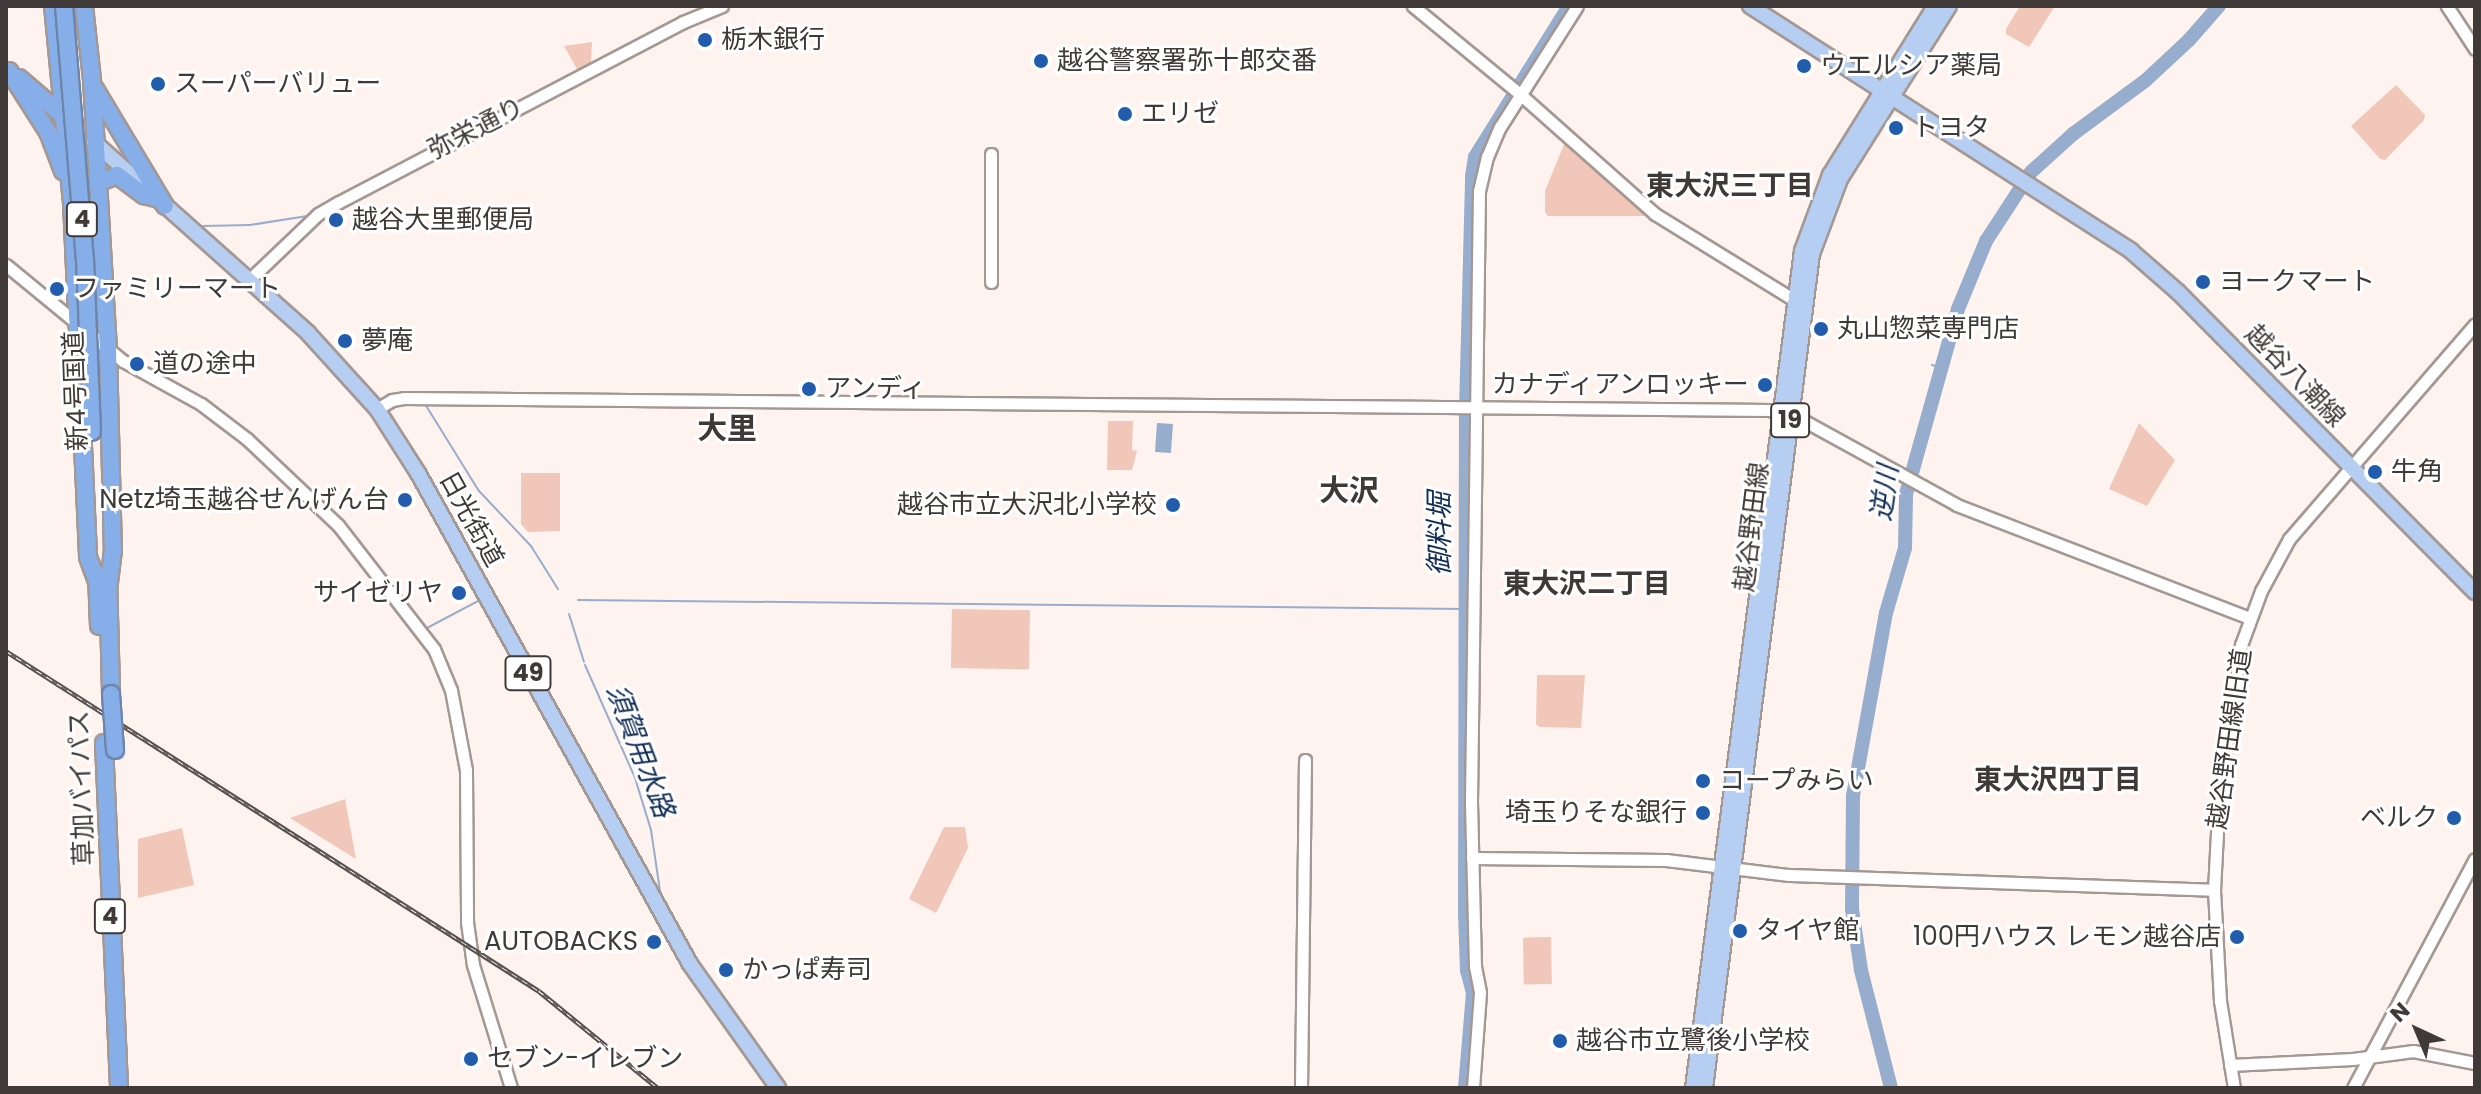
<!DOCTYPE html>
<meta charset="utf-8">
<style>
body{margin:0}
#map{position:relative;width:2481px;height:1094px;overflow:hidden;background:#fef3ef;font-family:Poppins,"Noto Sans JP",sans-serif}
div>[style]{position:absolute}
.green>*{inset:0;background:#f0c7b8;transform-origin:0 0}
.water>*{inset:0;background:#97adcd;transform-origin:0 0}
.stream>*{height:2px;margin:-1px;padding:0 1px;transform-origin:1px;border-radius:1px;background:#97adcd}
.river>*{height:14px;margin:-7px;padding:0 7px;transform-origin:7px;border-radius:7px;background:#97adcd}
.roads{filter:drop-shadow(2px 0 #a49894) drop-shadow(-2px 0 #a49894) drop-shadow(0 2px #a49894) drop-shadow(0 -2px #a49894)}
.minor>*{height:11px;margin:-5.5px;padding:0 5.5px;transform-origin:5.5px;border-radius:5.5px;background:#fff}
.major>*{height:14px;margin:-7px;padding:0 7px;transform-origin:7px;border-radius:7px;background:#b6cef1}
.highway>*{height:16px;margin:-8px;padding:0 8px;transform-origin:8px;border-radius:8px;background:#86aee8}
.rail>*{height:5px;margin-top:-2.5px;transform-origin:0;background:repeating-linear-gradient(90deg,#fff 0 6px,#56504e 0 12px);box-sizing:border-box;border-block:2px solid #56504e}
.bridges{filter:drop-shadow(2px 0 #6d85aa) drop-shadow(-2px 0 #6d85aa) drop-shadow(0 2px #6d85aa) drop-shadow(0 -2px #6d85aa)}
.highway-bridge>*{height:16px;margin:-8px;padding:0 8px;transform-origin:8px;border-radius:8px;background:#86aee8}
.dots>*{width:22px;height:22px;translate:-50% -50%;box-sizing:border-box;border:4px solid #fff;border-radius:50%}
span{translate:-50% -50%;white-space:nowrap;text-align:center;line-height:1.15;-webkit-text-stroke:6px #fff;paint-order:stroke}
.shield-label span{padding:2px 6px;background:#fff;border:2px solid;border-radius:6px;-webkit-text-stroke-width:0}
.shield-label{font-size:24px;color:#3f3a38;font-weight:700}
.poi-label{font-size:26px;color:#3f3a38}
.left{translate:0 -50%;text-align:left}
.right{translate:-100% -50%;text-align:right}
.street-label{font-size:26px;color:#3f3a38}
.neighbourhood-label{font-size:28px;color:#3f3a38;font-weight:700}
.water-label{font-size:28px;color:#112e57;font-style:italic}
.quarter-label{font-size:30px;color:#3f3a38;font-weight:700}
.frame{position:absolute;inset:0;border:8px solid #3f3a38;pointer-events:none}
.north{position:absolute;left:2377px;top:990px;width:80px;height:80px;-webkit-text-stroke:6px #fff;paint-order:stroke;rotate:316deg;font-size:22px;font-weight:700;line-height:32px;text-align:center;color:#3f3a38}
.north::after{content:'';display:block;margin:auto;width:28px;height:36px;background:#3f3a38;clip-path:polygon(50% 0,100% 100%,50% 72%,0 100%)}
</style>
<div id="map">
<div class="green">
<i style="clip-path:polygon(2020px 6px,2055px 6px,2029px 47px,2006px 34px,2006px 29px)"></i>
<i style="clip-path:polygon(592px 42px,591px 64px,578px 71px,564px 46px)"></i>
<i style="clip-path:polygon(2396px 85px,2425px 115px,2424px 120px,2385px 160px,2380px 159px,2351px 126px)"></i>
<i style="clip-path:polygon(1565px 142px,1646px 214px,1645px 216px,1548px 216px,1545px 212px,1545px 191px)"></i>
<i style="clip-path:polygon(1108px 421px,1133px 421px,1132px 450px,1137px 451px,1132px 470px,1107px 470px)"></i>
<i style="clip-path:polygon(2139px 423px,2175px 460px,2147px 506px,2109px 489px)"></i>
<i style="clip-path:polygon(521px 473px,560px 473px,560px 531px,528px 532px,521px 524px)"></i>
<i style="left:952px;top:609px;width:78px;height:59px;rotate:1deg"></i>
<i style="clip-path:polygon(1537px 675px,1585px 675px,1581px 728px,1540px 727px,1536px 724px)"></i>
<i style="clip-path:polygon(345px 799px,356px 859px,290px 818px)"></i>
<i style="clip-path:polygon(944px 827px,965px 827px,968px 848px,936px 913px,909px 899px)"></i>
<i style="clip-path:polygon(182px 828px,194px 885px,138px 898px,138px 839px)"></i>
<i style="left:1551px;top:937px;width:47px;height:28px;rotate:89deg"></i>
</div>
<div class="water">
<i style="left:1157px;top:423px;width:16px;height:29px;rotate:4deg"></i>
</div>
<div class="stream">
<i style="left:203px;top:226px;width:47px;rotate:-1.2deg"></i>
<i style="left:250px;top:225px;width:58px;rotate:-9deg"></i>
<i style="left:1932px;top:365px;width:10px;rotate:17deg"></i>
<i style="left:425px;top:404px;width:102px;rotate:58.2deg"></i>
<i style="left:479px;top:491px;width:76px;rotate:46.6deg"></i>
<i style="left:531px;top:546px;width:51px;rotate:57.9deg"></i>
<i style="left:578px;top:600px;width:887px;rotate:0.58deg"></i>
<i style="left:569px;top:614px;width:50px;rotate:72.6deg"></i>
<i style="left:427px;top:628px;width:58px;rotate:-27.9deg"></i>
<i style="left:585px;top:665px;width:124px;rotate:66.1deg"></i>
<i style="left:635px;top:778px;width:54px;rotate:72.9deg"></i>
<i style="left:651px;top:830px;width:69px;rotate:81.6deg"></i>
</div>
<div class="river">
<i style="left:1465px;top:1088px;width:95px;rotate:-85.2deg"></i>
<i style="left:1473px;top:993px;width:23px;rotate:-105deg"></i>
<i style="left:1467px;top:971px;width:56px;rotate:-92deg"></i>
<i style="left:1465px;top:915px;width:504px;rotate:-89.89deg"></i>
<i style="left:1466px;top:411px;width:235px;rotate:-88.5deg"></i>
<i style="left:1472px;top:176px;width:19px;rotate:-81deg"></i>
<i style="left:1475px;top:157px;width:178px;rotate:-58.1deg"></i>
<i style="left:1891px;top:1088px;width:122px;rotate:-104.3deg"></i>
<i style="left:1861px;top:970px;width:62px;rotate:-98.4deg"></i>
<i style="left:1852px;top:909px;width:113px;rotate:-89.5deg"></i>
<i style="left:1853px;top:796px;width:186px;rotate:-79.8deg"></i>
<i style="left:1886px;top:613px;width:68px;rotate:-73.7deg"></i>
<i style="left:1905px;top:548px;width:54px;rotate:-88.9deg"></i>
<i style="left:1906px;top:494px;width:192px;rotate:-74.3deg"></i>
<i style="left:1958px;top:309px;width:74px;rotate:-67.6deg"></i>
<i style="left:1986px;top:241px;width:82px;rotate:-56.9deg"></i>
<i style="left:2031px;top:172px;width:57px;rotate:-42.1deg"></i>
<i style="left:2073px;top:134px;width:89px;rotate:-36.4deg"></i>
<i style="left:2145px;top:81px;width:60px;rotate:-43deg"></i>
<i style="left:2189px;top:40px;width:45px;rotate:-48.6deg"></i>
</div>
<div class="roads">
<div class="minor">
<i style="left:1413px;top:6px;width:140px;rotate:39.5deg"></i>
<i style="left:1521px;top:95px;width:179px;rotate:41.6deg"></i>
<i style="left:1655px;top:214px;width:163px;rotate:31.7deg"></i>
<i style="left:2447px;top:6px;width:51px;rotate:56.9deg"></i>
<i style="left:6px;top:265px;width:151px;rotate:39.4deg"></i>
<i style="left:123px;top:361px;width:89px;rotate:28.9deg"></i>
<i style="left:201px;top:404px;width:58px;rotate:37.3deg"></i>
<i style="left:247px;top:439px;width:125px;rotate:43.4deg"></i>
<i style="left:338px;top:525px;width:157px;rotate:52.3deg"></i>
<i style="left:434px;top:649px;width:44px;rotate:67.5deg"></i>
<i style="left:451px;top:690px;width:81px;rotate:79.4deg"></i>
<i style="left:466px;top:770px;width:152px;rotate:89.6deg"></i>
<i style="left:467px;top:922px;width:43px;rotate:82.1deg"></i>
<i style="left:473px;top:965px;width:129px;rotate:72.8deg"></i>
<i style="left:249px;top:280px;width:95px;rotate:-43.7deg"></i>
<i style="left:318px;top:214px;width:24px;rotate:-30deg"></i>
<i style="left:339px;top:202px;width:388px;rotate:-27.6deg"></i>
<i style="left:683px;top:22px;width:42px;rotate:-22.3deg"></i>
<i style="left:991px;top:282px;width:128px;rotate:-90deg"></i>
<i style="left:377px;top:409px;width:17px;rotate:-31deg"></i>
<i style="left:392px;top:400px;width:12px;rotate:-9deg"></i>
<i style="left:404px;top:398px;width:1365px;rotate:0.5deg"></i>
<i style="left:1769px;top:410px;width:31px;rotate:15deg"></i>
<i style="left:1799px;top:418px;width:180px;rotate:28.8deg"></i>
<i style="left:1957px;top:505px;width:314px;rotate:21.1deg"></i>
<i style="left:1472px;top:858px;width:194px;rotate:0.6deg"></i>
<i style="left:1666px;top:860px;width:124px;rotate:7deg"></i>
<i style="left:1789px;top:875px;width:425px;rotate:2deg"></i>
<i style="left:2230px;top:1065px;width:123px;rotate:-2.8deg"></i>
<i style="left:2353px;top:1059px;width:61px;rotate:-7.6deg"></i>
<i style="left:2413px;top:1051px;width:63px;rotate:11deg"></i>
<i style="left:1301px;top:1088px;width:328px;rotate:-89.3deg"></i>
<i style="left:1473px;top:1088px;width:96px;rotate:-85.8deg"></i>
<i style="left:1480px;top:992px;width:26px;rotate:-101deg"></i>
<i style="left:1475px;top:966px;width:164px;rotate:-91.4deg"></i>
<i style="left:1471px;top:802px;width:611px;rotate:-89.25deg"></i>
<i style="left:1479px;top:191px;width:35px;rotate:-77deg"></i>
<i style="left:1487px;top:157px;width:33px;rotate:-67deg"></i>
<i style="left:1500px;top:127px;width:143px;rotate:-57.5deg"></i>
<i style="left:2234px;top:1088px;width:88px;rotate:-99.1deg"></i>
<i style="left:2220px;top:1001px;width:111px;rotate:-93.1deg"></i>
<i style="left:2214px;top:890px;width:95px;rotate:-87deg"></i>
<i style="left:2219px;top:795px;width:152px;rotate:-81.7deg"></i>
<i style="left:2241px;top:645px;width:58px;rotate:-69.7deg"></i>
<i style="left:2261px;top:591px;width:59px;rotate:-61.7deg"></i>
<i style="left:2289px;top:539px;width:284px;rotate:-49.1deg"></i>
<i style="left:2353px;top:1088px;width:259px;rotate:-62deg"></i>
</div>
<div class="major">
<i style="left:1750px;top:6px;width:453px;rotate:32.7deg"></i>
<i style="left:2131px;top:251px;width:62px;rotate:41.1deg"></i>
<i style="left:2178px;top:292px;width:422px;rotate:45.3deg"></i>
<i style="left:94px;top:142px;width:287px;rotate:41.7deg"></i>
<i style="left:308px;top:333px;width:103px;rotate:47.8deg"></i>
<i style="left:377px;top:409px;width:76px;rotate:57.4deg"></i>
<i style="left:418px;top:473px;width:561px;rotate:61.01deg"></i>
<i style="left:690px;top:964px;width:152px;rotate:54.6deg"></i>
<i style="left:1693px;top:1088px;width:844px;rotate:-82.58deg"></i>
<i style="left:1802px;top:251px;width:81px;rotate:-69.8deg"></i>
<i style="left:1830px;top:175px;width:199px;rotate:-58.1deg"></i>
<i style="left:1705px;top:1088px;width:841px;rotate:-82.69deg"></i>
<i style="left:1812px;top:254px;width:80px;rotate:-69.5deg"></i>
<i style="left:1840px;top:179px;width:204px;rotate:-57.8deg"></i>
</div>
<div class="highway">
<i style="left:53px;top:6px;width:198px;rotate:84.5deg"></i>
<i style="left:72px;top:203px;width:354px;rotate:87.4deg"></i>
<i style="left:88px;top:557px;width:27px;rotate:70deg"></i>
<i style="left:84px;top:6px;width:74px;rotate:83.8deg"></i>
<i style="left:92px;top:80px;width:270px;rotate:86.6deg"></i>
<i style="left:108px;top:350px;width:200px;rotate:88.6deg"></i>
<i style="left:113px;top:550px;width:34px;rotate:97deg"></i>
<i style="left:9px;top:71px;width:72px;rotate:57.4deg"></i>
<i style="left:48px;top:132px;width:42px;rotate:69deg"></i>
<i style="left:19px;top:78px;width:65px;rotate:40.6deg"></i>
<i style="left:95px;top:89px;width:136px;rotate:59.1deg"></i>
<i style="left:98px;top:183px;width:21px;rotate:-23deg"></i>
<i style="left:117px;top:175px;width:34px;rotate:37deg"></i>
<i style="left:144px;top:195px;width:12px;rotate:14deg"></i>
<i style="left:97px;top:574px;width:52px;rotate:87.8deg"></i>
<i style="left:108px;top:576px;width:118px;rotate:88.5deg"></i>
<i style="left:104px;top:743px;width:345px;rotate:87.5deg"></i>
</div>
</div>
<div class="rail">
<i style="left:6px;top:651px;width:632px;rotate:32.53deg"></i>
<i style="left:539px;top:991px;width:154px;rotate:39.2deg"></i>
</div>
<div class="bridges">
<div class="highway-bridge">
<i style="left:64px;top:6px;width:254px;rotate:85.3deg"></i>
<i style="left:85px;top:259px;width:173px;rotate:87.7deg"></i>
<i style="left:111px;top:694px;width:56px;rotate:85.9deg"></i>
</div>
</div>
<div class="dots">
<i style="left:705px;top:40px;background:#215cad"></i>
<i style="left:1041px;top:61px;background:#215cad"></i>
<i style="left:1804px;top:66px;background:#215cad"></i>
<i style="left:158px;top:84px;background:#215cad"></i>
<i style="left:1125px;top:114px;background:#215cad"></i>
<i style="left:1896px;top:128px;background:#215cad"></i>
<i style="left:336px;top:220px;background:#215cad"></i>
<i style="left:2203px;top:282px;background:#215cad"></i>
<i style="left:57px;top:289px;background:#215cad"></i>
<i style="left:1821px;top:329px;background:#215cad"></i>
<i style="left:345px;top:341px;background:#215cad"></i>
<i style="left:137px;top:364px;background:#215cad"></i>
<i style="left:1765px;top:385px;background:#215cad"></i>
<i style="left:809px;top:389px;background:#215cad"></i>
<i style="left:2375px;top:472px;background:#215cad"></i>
<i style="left:405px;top:500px;background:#215cad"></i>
<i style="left:1173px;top:505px;background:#215cad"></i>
<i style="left:459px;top:593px;background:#215cad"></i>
<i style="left:1703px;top:781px;background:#215cad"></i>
<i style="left:1703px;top:813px;background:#215cad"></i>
<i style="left:2454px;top:818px;background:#215cad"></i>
<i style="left:1740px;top:931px;background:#215cad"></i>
<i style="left:2237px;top:937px;background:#215cad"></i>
<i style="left:654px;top:942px;background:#215cad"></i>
<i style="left:726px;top:970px;background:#215cad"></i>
<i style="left:1560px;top:1041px;background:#215cad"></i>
<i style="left:471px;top:1059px;background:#215cad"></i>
</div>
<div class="shield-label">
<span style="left:82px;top:219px">4</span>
<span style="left:1790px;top:420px">19</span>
<span style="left:528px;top:673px">49</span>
<span style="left:110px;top:916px">4</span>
</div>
<div class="poi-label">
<span class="left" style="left:721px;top:40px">栃木銀行</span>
<span class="left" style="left:1057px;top:61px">越谷警察署弥十郎交番</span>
<span class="left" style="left:1820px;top:66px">ウエルシア薬局</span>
<span class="left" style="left:174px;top:84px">スーパーバリュー</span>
<span class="left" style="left:1141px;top:114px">エリゼ</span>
<span class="left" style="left:1912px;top:128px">トヨタ</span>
<span class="left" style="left:352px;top:220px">越谷大里郵便局</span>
<span class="left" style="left:2219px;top:282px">ヨークマート</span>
<span class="left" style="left:73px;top:289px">ファミリーマート</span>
<span class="left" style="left:1837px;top:329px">丸山惣菜専門店</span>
<span class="left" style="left:361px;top:341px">夢庵</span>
<span class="left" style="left:153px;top:364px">道の途中</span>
<span class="right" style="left:1749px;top:385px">カナディアンロッキー</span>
<span class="left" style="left:825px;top:389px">アンディ</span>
<span class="left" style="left:2391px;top:472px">牛角</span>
<span class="right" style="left:389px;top:500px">Netz埼玉越谷せんげん台</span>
<span class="right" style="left:1157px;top:505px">越谷市立大沢北小学校</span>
<span class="right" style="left:443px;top:593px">サイゼリヤ</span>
<span class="left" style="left:1719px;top:781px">コープみらい</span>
<span class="right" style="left:1687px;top:813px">埼玉りそな銀行</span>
<span class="right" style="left:2438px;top:818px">ベルク</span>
<span class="left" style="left:1756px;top:931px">タイヤ館</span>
<span class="right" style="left:2221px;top:937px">100円ハウス レモン越谷店</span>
<span class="right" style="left:638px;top:942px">AUTOBACKS</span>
<span class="left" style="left:742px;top:970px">かっぱ寿司</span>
<span class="left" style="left:1576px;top:1041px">越谷市立鷺後小学校</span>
<span class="left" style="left:487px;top:1059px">セブン-イレブン</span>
</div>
<div class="street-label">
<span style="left:476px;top:129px;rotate:-27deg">弥栄通り</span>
<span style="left:2295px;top:376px;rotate:46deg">越谷八潮線</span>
<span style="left:76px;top:391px;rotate:-92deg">新4号国道</span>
<span style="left:471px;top:519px;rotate:61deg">日光街道</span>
<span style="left:1752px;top:527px;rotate:-83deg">越谷野田線</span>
<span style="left:2230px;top:739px;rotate:-82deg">越谷野田線旧道</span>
<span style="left:82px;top:788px;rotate:-92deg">草加バイパス</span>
</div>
<div class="neighbourhood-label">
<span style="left:1730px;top:186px">東大沢三丁目</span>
<span style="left:1587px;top:584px">東大沢二丁目</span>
<span style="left:2058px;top:780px">東大沢四丁目</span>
</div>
<div class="water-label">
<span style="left:1885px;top:493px;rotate:-82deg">逆川</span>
<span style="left:1440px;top:534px;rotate:-90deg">御料堀</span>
<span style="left:640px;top:751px;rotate:69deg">須賀用水路</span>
</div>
<div class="quarter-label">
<span style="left:727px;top:429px">大里</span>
<span style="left:1349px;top:491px">大沢</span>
</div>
<div class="frame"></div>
<div class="north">N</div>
</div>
